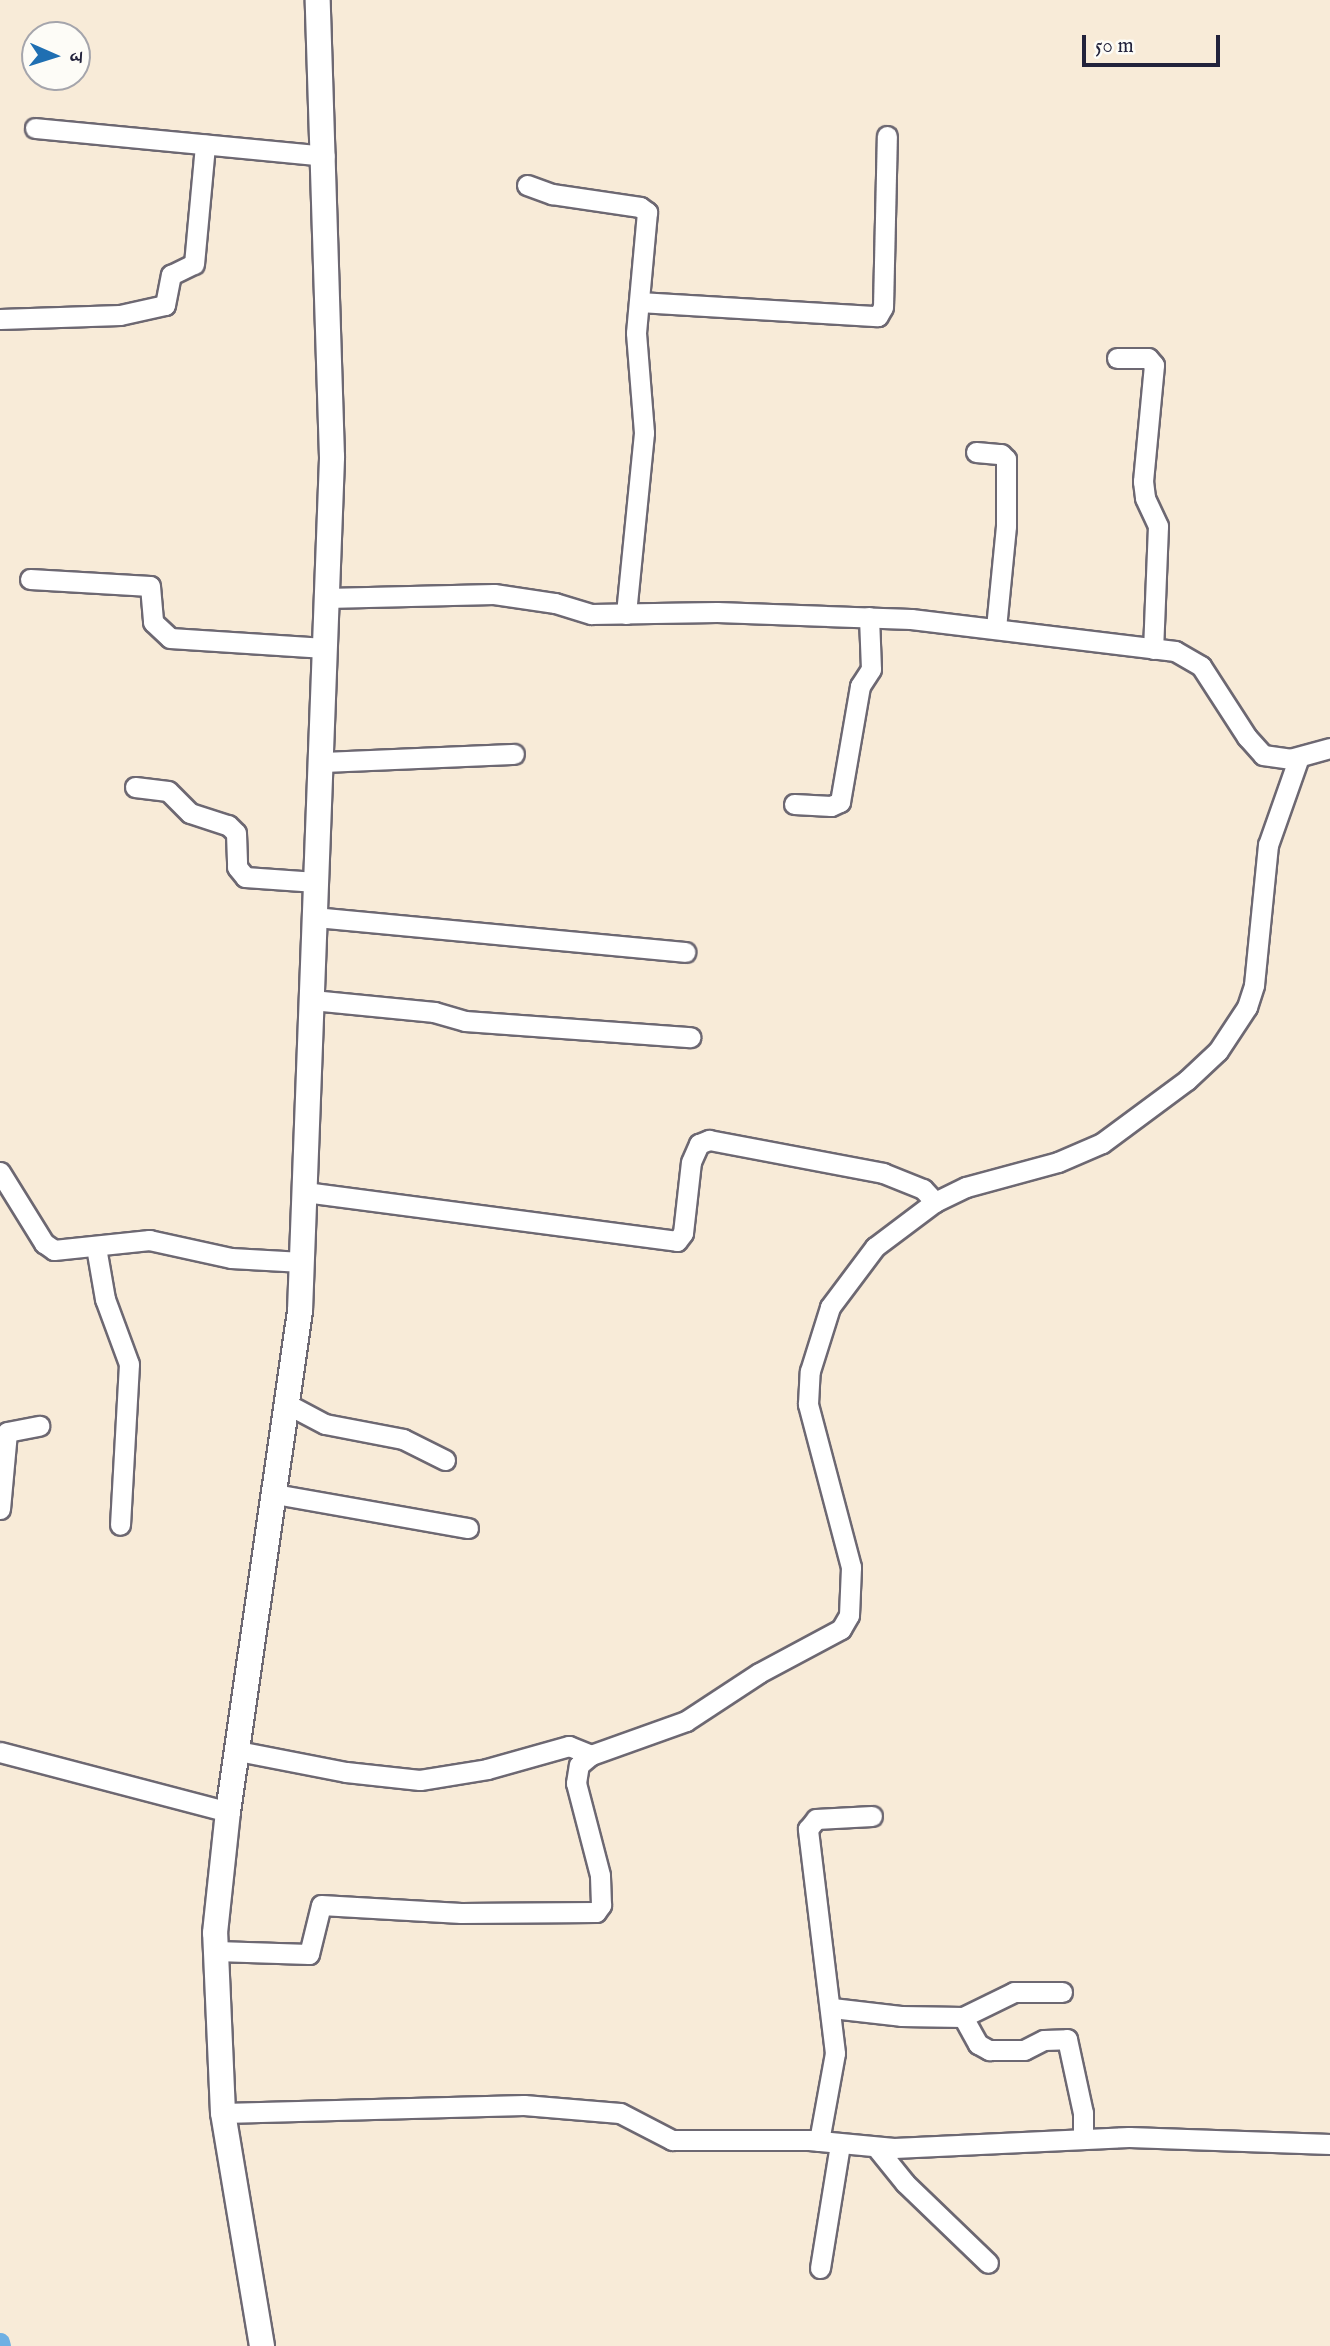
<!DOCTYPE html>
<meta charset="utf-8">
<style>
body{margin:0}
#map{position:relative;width:1330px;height:2346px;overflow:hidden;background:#f8ebd8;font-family:"IM FELL English","Noto Serif Devanagari",serif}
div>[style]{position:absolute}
.canal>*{height:19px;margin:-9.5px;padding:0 9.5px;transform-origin:9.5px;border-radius:9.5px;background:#6fb0e3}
.roads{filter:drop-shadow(2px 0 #6d6872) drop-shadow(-2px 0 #6d6872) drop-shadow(0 2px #6d6872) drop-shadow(0 -2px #6d6872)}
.minor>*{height:19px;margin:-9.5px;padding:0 9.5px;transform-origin:9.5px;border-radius:9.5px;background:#fff}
.major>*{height:24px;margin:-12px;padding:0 12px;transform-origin:12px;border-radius:12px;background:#fff}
span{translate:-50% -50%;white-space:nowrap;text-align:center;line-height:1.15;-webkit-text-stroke:5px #fdfcf7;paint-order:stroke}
.north{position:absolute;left:21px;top:21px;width:70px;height:70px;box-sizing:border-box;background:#fdfcf7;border:2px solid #a5a5ac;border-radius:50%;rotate:93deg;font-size:19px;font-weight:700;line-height:28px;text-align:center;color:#22223b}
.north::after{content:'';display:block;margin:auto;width:24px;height:32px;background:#1f6fb2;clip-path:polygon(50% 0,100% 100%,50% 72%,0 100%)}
.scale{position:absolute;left:1082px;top:35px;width:138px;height:32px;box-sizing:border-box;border:4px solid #22223b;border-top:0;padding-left:9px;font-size:21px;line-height:24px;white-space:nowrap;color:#22223b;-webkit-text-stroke:5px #fdfcf7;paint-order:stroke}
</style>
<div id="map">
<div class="canal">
<i style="left:0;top:2342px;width:4px;rotate:76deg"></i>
</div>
<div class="roads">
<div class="minor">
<i style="left:35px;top:128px;width:291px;rotate:5.5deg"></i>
<i style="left:527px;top:185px;width:27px;rotate:20deg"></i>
<i style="left:552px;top:194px;width:89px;rotate:8.4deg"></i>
<i style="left:640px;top:207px;width:9px;rotate:36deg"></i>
<i style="left:647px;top:212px;width:121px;rotate:95.2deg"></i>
<i style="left:636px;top:333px;width:100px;rotate:85.4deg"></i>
<i style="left:644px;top:433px;width:182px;rotate:95.7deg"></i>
<i style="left:639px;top:302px;width:239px;rotate:3.4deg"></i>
<i style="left:878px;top:316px;width:10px;rotate:-61deg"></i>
<i style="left:883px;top:307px;width:171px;rotate:-88.7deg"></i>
<i style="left:0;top:319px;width:120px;rotate:-1.9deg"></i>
<i style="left:120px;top:315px;width:46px;rotate:-12.5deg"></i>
<i style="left:165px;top:305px;width:31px;rotate:-79deg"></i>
<i style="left:171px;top:275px;width:25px;rotate:-26deg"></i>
<i style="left:194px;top:264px;width:120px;rotate:-84.7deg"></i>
<i style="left:1117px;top:358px;width:31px"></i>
<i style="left:1148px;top:358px;width:9px;rotate:49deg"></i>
<i style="left:1154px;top:365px;width:117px;rotate:95.4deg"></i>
<i style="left:1143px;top:481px;width:17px;rotate:83deg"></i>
<i style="left:1145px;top:498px;width:31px;rotate:65deg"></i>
<i style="left:1158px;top:526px;width:123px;rotate:92.3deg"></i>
<i style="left:976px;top:452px;width:25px;rotate:5deg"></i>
<i style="left:1001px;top:454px;width:7px;rotate:45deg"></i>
<i style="left:1006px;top:459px;width:67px;rotate:90deg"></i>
<i style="left:1006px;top:526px;width:102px;rotate:95.6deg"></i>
<i style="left:30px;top:579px;width:120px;rotate:3.3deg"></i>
<i style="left:150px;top:586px;width:36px;rotate:85deg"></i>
<i style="left:153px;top:622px;width:23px;rotate:43deg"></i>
<i style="left:170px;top:638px;width:155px;rotate:3.7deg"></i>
<i style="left:326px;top:598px;width:168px;rotate:-1.4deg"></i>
<i style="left:494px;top:594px;width:62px;rotate:8.4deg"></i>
<i style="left:555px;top:603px;width:38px;rotate:17deg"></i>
<i style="left:591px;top:614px;width:126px;rotate:-0.9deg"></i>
<i style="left:717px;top:612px;width:194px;rotate:2.1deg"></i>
<i style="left:911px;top:619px;width:266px;rotate:6.9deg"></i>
<i style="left:1175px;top:651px;width:30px;rotate:30deg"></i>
<i style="left:1201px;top:666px;width:85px;rotate:57.1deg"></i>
<i style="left:1247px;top:737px;width:24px;rotate:48deg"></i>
<i style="left:1263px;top:755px;width:27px;rotate:8deg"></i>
<i style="left:1290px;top:759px;width:41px;rotate:-15.4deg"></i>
<i style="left:321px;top:762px;width:193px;rotate:-2.4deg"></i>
<i style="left:135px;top:787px;width:33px;rotate:7deg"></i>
<i style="left:168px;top:791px;width:31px;rotate:45deg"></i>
<i style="left:190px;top:813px;width:40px;rotate:18deg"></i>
<i style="left:228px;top:825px;width:11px;rotate:45deg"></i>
<i style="left:236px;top:833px;width:34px;rotate:88deg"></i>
<i style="left:237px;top:867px;width:13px;rotate:51deg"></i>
<i style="left:245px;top:877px;width:71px;rotate:4deg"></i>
<i style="left:794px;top:804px;width:37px;rotate:3deg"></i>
<i style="left:831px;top:806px;width:10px;rotate:-24deg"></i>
<i style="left:840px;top:802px;width:118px;rotate:-80.2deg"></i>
<i style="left:860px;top:686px;width:20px;rotate:-57deg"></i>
<i style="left:871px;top:669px;width:52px;rotate:-92.2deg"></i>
<i style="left:315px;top:917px;width:372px;rotate:5.4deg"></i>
<i style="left:312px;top:1000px;width:123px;rotate:5.6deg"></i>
<i style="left:434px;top:1012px;width:32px;rotate:16deg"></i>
<i style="left:465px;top:1021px;width:226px;rotate:4.1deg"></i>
<i style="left:0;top:1172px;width:84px;rotate:58.2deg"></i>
<i style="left:44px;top:1243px;width:12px;rotate:35deg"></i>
<i style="left:54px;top:1250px;width:96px;rotate:-6deg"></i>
<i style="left:149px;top:1240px;width:84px;rotate:12.4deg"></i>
<i style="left:231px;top:1258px;width:71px;rotate:3.2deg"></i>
<i style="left:305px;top:1192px;width:375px;rotate:7.5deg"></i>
<i style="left:677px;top:1241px;width:10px;rotate:-53deg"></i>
<i style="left:683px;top:1233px;width:71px;rotate:-83.6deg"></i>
<i style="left:691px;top:1162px;width:20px;rotate:-66deg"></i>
<i style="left:699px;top:1144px;width:11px;rotate:-22deg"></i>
<i style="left:709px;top:1140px;width:177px;rotate:10.7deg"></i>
<i style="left:883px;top:1173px;width:43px;rotate:21.8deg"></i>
<i style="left:923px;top:1189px;width:18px;rotate:47deg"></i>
<i style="left:96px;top:1247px;width:53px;rotate:80.2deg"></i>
<i style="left:105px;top:1299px;width:69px;rotate:69.7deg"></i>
<i style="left:129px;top:1364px;width:161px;rotate:93.2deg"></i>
<i style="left:287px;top:1404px;width:43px;rotate:27.8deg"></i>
<i style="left:325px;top:1424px;width:79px;rotate:10.9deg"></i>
<i style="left:403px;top:1439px;width:47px;rotate:26.6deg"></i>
<i style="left:275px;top:1494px;width:196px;rotate:10deg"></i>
<i style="left:0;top:1509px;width:77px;rotate:-84.8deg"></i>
<i style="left:7px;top:1432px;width:33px;rotate:-11deg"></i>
<i style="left:238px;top:1751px;width:110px;rotate:11deg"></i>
<i style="left:346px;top:1772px;width:74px;rotate:6.2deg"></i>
<i style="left:420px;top:1780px;width:68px;rotate:-9.3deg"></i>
<i style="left:487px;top:1769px;width:85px;rotate:-15.7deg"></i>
<i style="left:569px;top:1746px;width:24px;rotate:22deg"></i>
<i style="left:591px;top:1755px;width:101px;rotate:-19.7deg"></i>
<i style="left:686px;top:1721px;width:87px;rotate:-33.3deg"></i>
<i style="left:759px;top:1673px;width:93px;rotate:-28.2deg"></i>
<i style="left:841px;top:1629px;width:16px;rotate:-60deg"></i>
<i style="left:849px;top:1615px;width:48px;rotate:-87.6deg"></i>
<i style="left:851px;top:1567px;width:169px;rotate:-104.8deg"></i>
<i style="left:808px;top:1404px;width:33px;rotate:-87deg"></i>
<i style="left:810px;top:1371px;width:67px;rotate:-72.6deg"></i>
<i style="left:830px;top:1307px;width:75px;rotate:-53.1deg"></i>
<i style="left:875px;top:1247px;width:75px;rotate:-36.9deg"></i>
<i style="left:935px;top:1202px;width:34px;rotate:-26deg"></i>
<i style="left:966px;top:1187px;width:95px;rotate:-15.2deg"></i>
<i style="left:1058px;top:1162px;width:48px;rotate:-23.4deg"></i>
<i style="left:1102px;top:1143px;width:106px;rotate:-36.5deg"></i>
<i style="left:1187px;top:1080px;width:42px;rotate:-43.1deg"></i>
<i style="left:1218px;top:1051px;width:53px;rotate:-56.6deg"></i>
<i style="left:1247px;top:1007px;width:23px;rotate:-72deg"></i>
<i style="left:1254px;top:985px;width:141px;rotate:-84.3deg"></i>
<i style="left:1268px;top:845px;width:93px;rotate:-70.6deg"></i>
<i style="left:0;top:1752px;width:236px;rotate:14.7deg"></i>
<i style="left:216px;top:1951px;width:93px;rotate:1.8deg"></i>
<i style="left:309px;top:1954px;width:50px;rotate:-76.2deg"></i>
<i style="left:321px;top:1905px;width:140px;rotate:3.3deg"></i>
<i style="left:461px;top:1913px;width:135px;rotate:-0.4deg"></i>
<i style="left:596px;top:1912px;width:9px;rotate:-54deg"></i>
<i style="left:601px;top:1905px;width:30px;rotate:-92deg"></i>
<i style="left:600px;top:1875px;width:95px;rotate:-104.6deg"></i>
<i style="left:576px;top:1783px;width:18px;rotate:-81deg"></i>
<i style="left:579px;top:1765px;width:16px;rotate:-40deg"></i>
<i style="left:832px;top:2008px;width:69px;rotate:6.6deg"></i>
<i style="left:901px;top:2016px;width:62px;rotate:0.9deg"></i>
<i style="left:963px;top:2017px;width:31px;rotate:61deg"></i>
<i style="left:978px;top:2044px;width:13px;rotate:29deg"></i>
<i style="left:989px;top:2050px;width:35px"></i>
<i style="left:1024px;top:2050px;width:22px;rotate:-27deg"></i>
<i style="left:1044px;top:2040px;width:23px;rotate:-2deg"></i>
<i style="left:1067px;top:2039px;width:76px;rotate:77.8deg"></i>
<i style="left:1083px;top:2113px;width:26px;rotate:90deg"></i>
<i style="left:963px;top:2017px;width:57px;rotate:-26.1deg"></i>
<i style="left:1014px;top:1992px;width:48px"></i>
<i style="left:223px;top:2113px;width:301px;rotate:-1.5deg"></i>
<i style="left:524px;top:2105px;width:96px;rotate:4.8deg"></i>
<i style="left:620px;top:2113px;width:59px;rotate:27.4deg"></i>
<i style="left:672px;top:2140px;width:137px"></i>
<i style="left:809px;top:2140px;width:85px;rotate:5.4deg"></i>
<i style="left:894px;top:2148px;width:235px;rotate:-2.7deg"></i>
<i style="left:1129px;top:2137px;width:201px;rotate:2deg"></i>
<i style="left:819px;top:2141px;width:89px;rotate:-79.7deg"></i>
<i style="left:835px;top:2053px;width:226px;rotate:-96.9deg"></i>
<i style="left:808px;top:1829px;width:13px;rotate:-51deg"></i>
<i style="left:816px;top:1819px;width:56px;rotate:-3.1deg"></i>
<i style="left:876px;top:2147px;width:46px;rotate:51.1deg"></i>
<i style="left:905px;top:2183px;width:115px;rotate:43.9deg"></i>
<i style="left:820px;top:2268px;width:126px;rotate:-80.8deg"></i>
</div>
<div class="major">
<i style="left:262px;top:2346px;width:236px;rotate:-99.5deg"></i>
<i style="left:223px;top:2113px;width:180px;rotate:-92.5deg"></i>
<i style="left:215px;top:1933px;width:122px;rotate:-83.9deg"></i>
<i style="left:228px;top:1812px;width:506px;rotate:-81.82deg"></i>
<i style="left:300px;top:1311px;width:855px;rotate:-87.85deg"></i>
<i style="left:332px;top:457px;width:457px;rotate:-91.8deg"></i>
</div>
</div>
<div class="north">उ</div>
<div class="scale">50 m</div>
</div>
